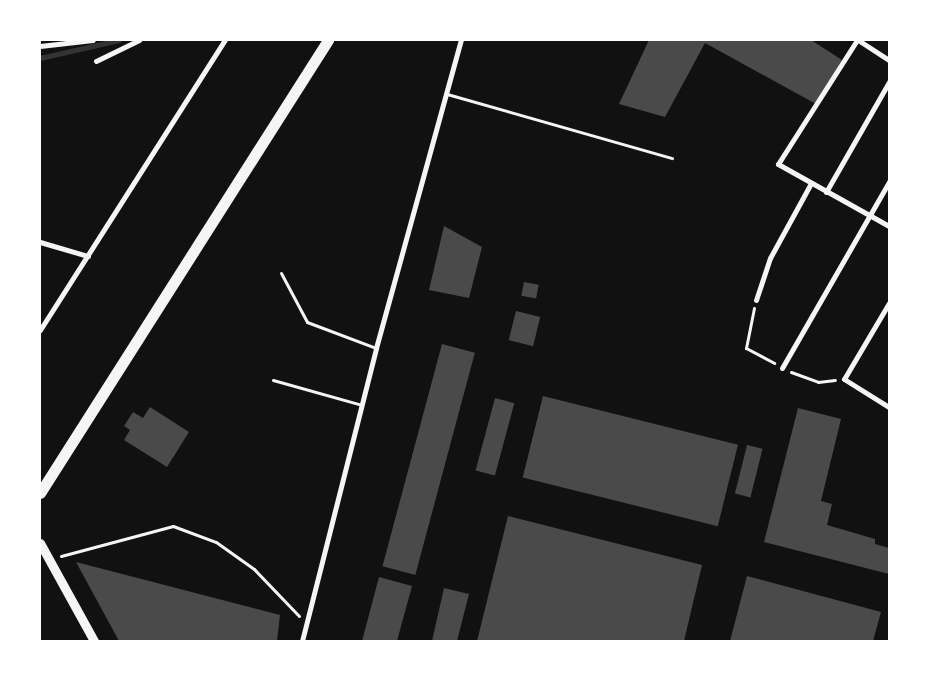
<!DOCTYPE html>
<style>
body{margin:0}
#map{position:relative;width:929px;height:681px;overflow:hidden;background:#111;font-family:"Fira Sans Condensed",sans-serif}
div>[style]{position:absolute}
.stream>*{height:5px;margin:-2.5px;padding:0 2.5px;transform-origin:2.5px;border-radius:2.5px;background:#333}
.building>*{inset:0;background:#4a4a4a;transform-origin:0 0}
.path>*{height:3px;margin:-1.5px;padding:0 1.5px;transform-origin:1.5px;border-radius:1.5px;background:#f5f5f5}
.service>*{height:3px;margin:-1.5px;padding:0 1.5px;transform-origin:1.5px;border-radius:1.5px;background:#f5f5f5}
.minor>*{height:5px;margin:-2.5px;padding:0 2.5px;transform-origin:2.5px;border-radius:2.5px;background:#f5f5f5}
.tertiary>*{height:9px;margin:-4.5px;padding:0 4.5px;transform-origin:4.5px;border-radius:4.5px;background:#f5f5f5}
.primary>*{height:11px;margin:-5.5px;padding:0 5.5px;transform-origin:5.5px;border-radius:5.5px;background:#f5f5f5}
span{translate:-50% -50%;white-space:nowrap;text-align:center;line-height:1.15;-webkit-text-stroke:5px #fff;paint-order:stroke}
.frame{position:absolute;inset:0;border:41px solid #fff;pointer-events:none}
</style>
<div id="map">
<div class="stream">
<i style="left:40px;top:58px;width:81px;rotate:-12.8deg"></i>
</div>
<div class="building">
<i style="clip-path:polygon(649px 40px,811px 40px,842px 60px,816px 104px,705px 43px,665px 117px,619px 104px)"></i>
<i style="clip-path:polygon(444px 226px,482px 247px,469px 298px,429px 290px)"></i>
<i style="left:524px;top:282px;width:15px;height:14px;rotate:11deg"></i>
<i style="left:516px;top:311px;width:25px;height:30px;rotate:14deg"></i>
<i style="left:442px;top:344px;width:34px;height:230px;rotate:15deg"></i>
<i style="left:543px;top:396px;width:201px;height:84px;rotate:14deg"></i>
<i style="left:495px;top:398px;width:20px;height:75px;rotate:15deg"></i>
<i style="clip-path:polygon(150px 407px,189px 432px,167px 467px,124px 440px,130px 430px,124px 426px,133px 412px,143px 418px)"></i>
<i style="clip-path:polygon(798px 408px,841px 419px,821px 501px,832px 504px,827px 525px,875px 539px,875px 544px,889px 548px,889px 574px,764px 542px)"></i>
<i style="left:747px;top:445px;width:16px;height:50px;rotate:14deg"></i>
<i style="clip-path:polygon(508px 516px,702px 565px,684px 641px,477px 641px)"></i>
<i style="clip-path:polygon(76px 562px,280px 615px,277px 641px,119px 641px)"></i>
<i style="clip-path:polygon(747px 576px,881px 612px,873px 641px,730px 641px)"></i>
<i style="clip-path:polygon(379px 577px,412px 586px,397px 641px,362px 641px)"></i>
<i style="clip-path:polygon(444px 588px,469px 594px,457px 641px,432px 641px)"></i>
</div>
<div class="path">
<i style="left:754px;top:308px;width:41px;rotate:101.3deg"></i>
<i style="left:746px;top:348px;width:32px;rotate:28deg"></i>
<i style="left:791px;top:372px;width:29px;rotate:20deg"></i>
<i style="left:818px;top:382px;width:17px;rotate:-7deg"></i>
<i style="left:61px;top:556px;width:116px;rotate:-15deg"></i>
<i style="left:173px;top:526px;width:46px;rotate:20.4deg"></i>
<i style="left:216px;top:542px;width:47px;rotate:35.4deg"></i>
<i style="left:254px;top:569px;width:65px;rotate:46.2deg"></i>
</div>
<div class="service">
<i style="left:447px;top:94px;width:234px;rotate:15.9deg"></i>
<i style="left:281px;top:273px;width:55px;rotate:62deg"></i>
<i style="left:307px;top:322px;width:74px;rotate:20.6deg"></i>
<i style="left:273px;top:380px;width:92px;rotate:15.7deg"></i>
</div>
<div class="minor">
<i style="left:857px;top:40px;width:147px;rotate:122.5deg"></i>
<i style="left:778px;top:164px;width:127px;rotate:29.2deg"></i>
<i style="left:858px;top:40px;width:37px;rotate:33deg"></i>
<i style="left:40px;top:46px;width:53px;rotate:-6.5deg"></i>
<i style="left:96px;top:61px;width:48px;rotate:-26deg"></i>
<i style="left:826px;top:192px;width:127px;rotate:-60.2deg"></i>
<i style="left:40px;top:242px;width:50px;rotate:16.3deg"></i>
<i style="left:756px;top:300px;width:44px;rotate:-71.6deg"></i>
<i style="left:770px;top:258px;width:85px;rotate:-61.3deg"></i>
<i style="left:889px;top:303px;width:88px;rotate:120.6deg"></i>
<i style="left:844px;top:379px;width:53px;rotate:31.9deg"></i>
<i style="left:40px;top:330px;width:344px;rotate:-57.5deg"></i>
<i style="left:782px;top:368px;width:215px;rotate:-60.1deg"></i>
<i style="left:302px;top:641px;width:302px;rotate:-75.8deg"></i>
<i style="left:376px;top:348px;width:320px;rotate:-74.6deg"></i>
</div>
<div class="tertiary">
<i style="left:40px;top:543px;width:112px;rotate:61.1deg"></i>
</div>
<div class="primary">
<i style="left:40px;top:493px;width:537px;rotate:-57.55deg"></i>
</div>
<div class="frame"></div>
</div>
